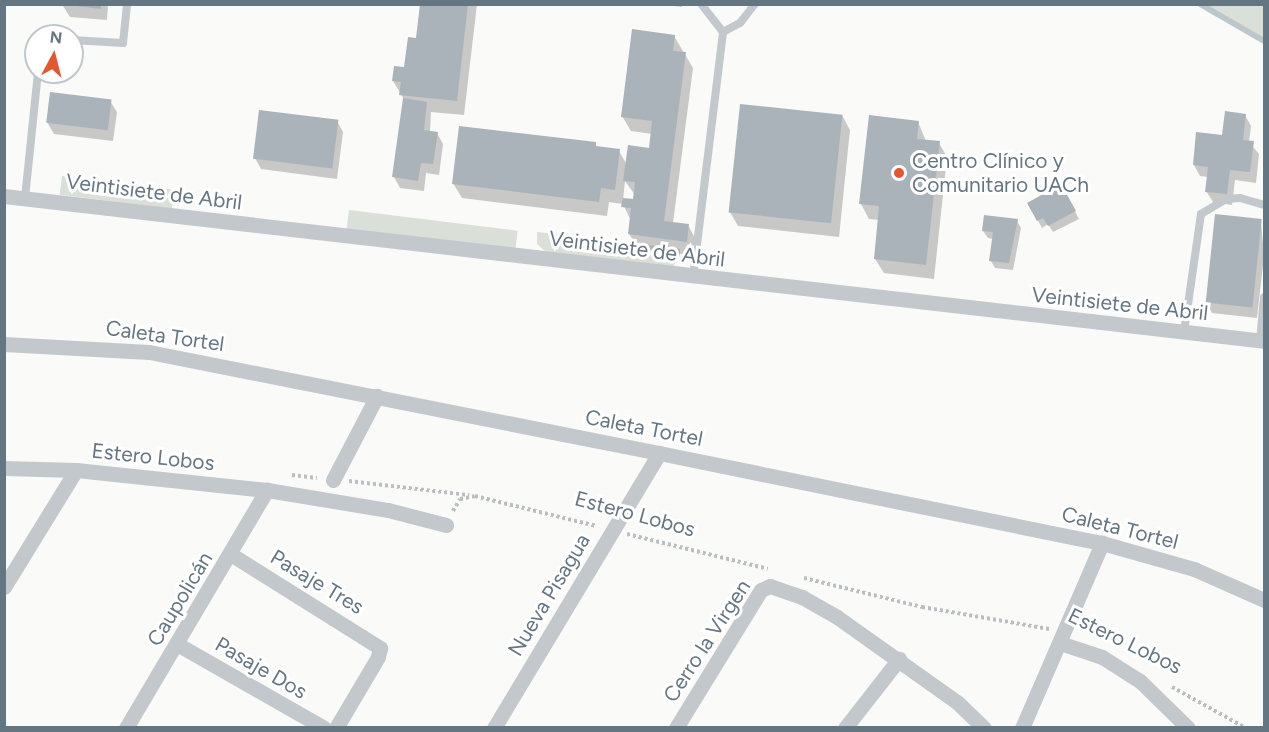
<!DOCTYPE html>
<meta charset="utf-8">
<style>
body{margin:0}
#map{position:relative;width:1269px;height:732px;overflow:hidden;background:#fafaf8;font-family:Figtree,sans-serif}
div>[style]{position:absolute}
.green>*{inset:0;background:#dadfd7;transform-origin:0 0}
.shadow>*{inset:0;background:#0003}
.stream>*{height:6px;margin:-3px;padding:0 3px;transform-origin:3px;border-radius:3px;background:#bbc7cb}
.building>*{inset:0;background:#aab3b9;transform-origin:0 0}
.path>*{height:4px;margin-top:-2px;transform-origin:0;background:repeating-linear-gradient(90deg,#bbbfc2 0 3px,transparent 0 6px)}
.service>*{height:8px;margin:-4px;padding:0 4px;transform-origin:4px;border-radius:4px;background:#c3c8cc}
.minor>*{height:15px;margin:-7.5px;padding:0 7.5px;transform-origin:7.5px;border-radius:7.5px;background:#c3c8cc}
.dots>*{width:16px;height:16px;translate:-50% -50%;box-sizing:border-box;border:3px solid #fff;border-radius:50%}
span{translate:-50% -50%;white-space:nowrap;text-align:center;line-height:1.15;-webkit-text-stroke:6px #fff;paint-order:stroke}
.poi-label{font-size:21px;color:#657683}
.left{translate:0 -50%;text-align:left}
.street-label{font-size:21px;color:#657683}
.frame{position:absolute;inset:0;border:6px solid #657683;pointer-events:none}
.north{position:absolute;left:24px;top:24px;width:60px;height:60px;box-sizing:border-box;background:#fff;border:2px solid #c1c8cd;border-radius:50%;rotate:7deg;font-size:16px;font-weight:700;line-height:24px;text-align:center;color:#657683}
.north::after{content:'';display:block;margin:auto;width:21px;height:27px;background:#e4572e;clip-path:polygon(50% 0,100% 100%,50% 72%,0 100%)}
</style>
<div id="map">
<div class="green">
<i style="clip-path:polygon(1199px 5px,1264px 5px,1264px 40px)"></i>
<i style="left:62px;top:176px;width:113px;height:19px;rotate:7deg"></i>
<i style="left:349px;top:210px;width:170px;height:19px;rotate:7deg"></i>
<i style="clip-path:polygon(537px 232px,680px 249px,680px 255px,673px 267px,546px 252px,537px 244px)"></i>
</div>
<div class="shadow">
<i style="clip-path:polygon(108px 4px,107px 20px,70px 17px,63px 6px)"></i>
<i style="clip-path:polygon(421px 4px,477px 4px,464px 115px,431px 112px,430px 132px,437px 133px,443px 144px,439px 175px,426px 173px,424px 191px,400px 188px,394px 177px,405px 101px,393px 81px,405px 69px,417px 40px)"></i>
<i style="clip-path:polygon(656px 4px,682px 4px,682px 7px)"></i>
<i style="clip-path:polygon(evenodd,674px 36px,693px 68px,673px 223px,688px 225px,696px 240px,694px 256px,638px 248px,629px 234px,631px 221px,623px 204px,609px 202px,607px 216px,462px 198px,453px 183px,595px 144px,598px 148px,619px 151px,627px 165px,650px 150px,652px 134px,631px 131px,622px 116px,674px 36px,625px 181px,635px 195px,634px 201px,623px 200px,625px 181px)"></i>
<i style="clip-path:polygon(110px 101px,117px 112px,113px 141px,54px 134px,47px 122px)"></i>
<i style="clip-path:polygon(842px 115px,850px 130px,839px 237px,738px 226px,730px 212px)"></i>
<i style="clip-path:polygon(1245px 115px,1251px 126px,1249px 142px,1259px 154px,1256px 183px,1235px 180px,1232px 205px,1213px 202px,1206px 191px,1208px 177px,1200px 176px,1194px 165px)"></i>
<i style="clip-path:polygon(337px 121px,343px 132px,337px 179px,261px 169px,255px 158px)"></i>
<i style="clip-path:polygon(918px 122px,926px 141px,939px 143px,947px 157px,934px 279px,884px 273px,875px 259px,880px 220px,869px 219px,861px 204px)"></i>
<i style="clip-path:polygon(1061px 186px,1079px 219px,1053px 232px,1048px 224px,1042px 228px,1029px 204px)"></i>
<i style="clip-path:polygon(1017px 221px,1021px 228px,1013px 270px,995px 268px,991px 261px,993px 239px,988px 238px,983px 231px)"></i>
<i style="clip-path:polygon(1261px 221px,1264px 256px,1257px 318px,1212px 313px,1206px 302px)"></i>
</div>
<div class="stream">
<i style="left:1200px;top:4px;width:74px;rotate:30deg"></i>
</div>
<div class="building">
<i style="clip-path:polygon(61px 4px,101px 4px,101px 9px)"></i>
<i style="clip-path:polygon(420px 4px,468px 4px,457px 101px,399px 95px,401px 82px,392px 81px,394px 66px,404px 67px,408px 37px,416px 38px)"></i>
<i style="clip-path:polygon(632px 29px,675px 35px,673px 51px,686px 52px,664px 221px,689px 224px,687px 242px,628px 234px,631px 208px,621px 207px,623px 198px,633px 199px,635px 182px,623px 181px,628px 145px,649px 148px,652px 121px,621px 117px)"></i>
<i style="left:50px;top:92px;width:62px;height:31px;rotate:7deg"></i>
<i style="clip-path:polygon(403px 98px,427px 102px,424px 130px,438px 132px,433px 164px,421px 163px,418px 181px,392px 177px)"></i>
<i style="left:740px;top:104px;width:103px;height:109px;rotate:6deg"></i>
<i style="left:259px;top:110px;width:80px;height:49px;rotate:7deg"></i>
<i style="clip-path:polygon(1225px 111px,1246px 114px,1243px 140px,1254px 141px,1250px 172px,1230px 170px,1227px 194px,1205px 192px,1208px 167px,1193px 165px,1196px 132px,1222px 135px)"></i>
<i style="clip-path:polygon(869px 115px,919px 121px,917px 139px,940px 141px,926px 265px,874px 259px,879px 206px,859px 204px)"></i>
<i style="clip-path:polygon(459px 126px,596px 142px,596px 146px,620px 149px,615px 190px,601px 188px,599px 202px,452px 184px)"></i>
<i style="clip-path:polygon(1061px 184px,1076px 211px,1048px 226px,1043px 218px,1037px 221px,1027px 203px)"></i>
<i style="left:1215px;top:214px;width:47px;height:89px;rotate:6deg"></i>
<i style="clip-path:polygon(984px 215px,1018px 219px,1009px 263px,989px 261px,993px 232px,982px 231px)"></i>
</div>
<div class="path">
<i style="left:292px;top:475px;width:25px;rotate:7deg"></i>
<i style="left:349px;top:481px;width:121px;rotate:6.7deg"></i>
<i style="left:453px;top:511px;width:14px;rotate:-60deg"></i>
<i style="left:460px;top:499px;width:15px;rotate:-11deg"></i>
<i style="left:475px;top:496px;width:125px;rotate:13.9deg"></i>
<i style="left:627px;top:534px;width:145px;rotate:13.9deg"></i>
<i style="left:804px;top:578px;width:122px;rotate:13.8deg"></i>
<i style="left:922px;top:607px;width:129px;rotate:9.8deg"></i>
<i style="left:1172px;top:687px;width:85px;rotate:29deg"></i>
</div>
<div class="service">
<i style="left:723px;top:32px;width:19px;rotate:-28deg"></i>
<i style="left:740px;top:23px;width:24px;rotate:-52deg"></i>
<i style="left:72px;top:40px;width:51px;rotate:3.4deg"></i>
<i style="left:123px;top:43px;width:39px;rotate:-84deg"></i>
<i style="left:25px;top:198px;width:127px;rotate:-84.1deg"></i>
<i style="left:693px;top:277px;width:247px;rotate:-83deg"></i>
<i style="left:723px;top:32px;width:36px;rotate:-128deg"></i>
<i style="left:1184px;top:332px;width:119px;rotate:-81.8deg"></i>
<i style="left:1201px;top:214px;width:29px;rotate:-31deg"></i>
<i style="left:1226px;top:199px;width:14px;rotate:-4deg"></i>
<i style="left:1240px;top:198px;width:25px;rotate:16deg"></i>
<i style="left:1260px;top:341px;width:44px;rotate:-84.8deg"></i>
</div>
<div class="minor">
<i style="left:4px;top:196px;width:1268px;rotate:6.56deg"></i>
<i style="left:4px;top:344px;width:145px;rotate:3.2deg"></i>
<i style="left:149px;top:352px;width:520px;rotate:11.2deg"></i>
<i style="left:659px;top:453px;width:452px;rotate:11.5deg"></i>
<i style="left:1102px;top:543px;width:96px;rotate:15.8deg"></i>
<i style="left:1194px;top:569px;width:77px;rotate:23.9deg"></i>
<i style="left:4px;top:468px;width:72px;rotate:1.6deg"></i>
<i style="left:76px;top:470px;width:192px;rotate:6deg"></i>
<i style="left:267px;top:490px;width:123px;rotate:9.4deg"></i>
<i style="left:388px;top:510px;width:60px;rotate:14.5deg"></i>
<i style="left:333px;top:480px;width:95px;rotate:-62.4deg"></i>
<i style="left:232px;top:555px;width:175px;rotate:32.1deg"></i>
<i style="left:380px;top:648px;width:9px;rotate:103deg"></i>
<i style="left:378px;top:657px;width:82px;rotate:120.6deg"></i>
<i style="left:4px;top:587px;width:137px;rotate:-58.4deg"></i>
<i style="left:1060px;top:643px;width:44px;rotate:18.4deg"></i>
<i style="left:1102px;top:657px;width:45px;rotate:32.3deg"></i>
<i style="left:1140px;top:681px;width:67px;rotate:44.4deg"></i>
<i style="left:177px;top:644px;width:169px;rotate:29.7deg"></i>
<i style="left:126px;top:728px;width:277px;rotate:-59.4deg"></i>
<i style="left:494px;top:728px;width:321px;rotate:-59deg"></i>
<i style="left:676px;top:728px;width:162px;rotate:-58.4deg"></i>
<i style="left:761px;top:590px;width:10px;rotate:-24deg"></i>
<i style="left:770px;top:586px;width:34px;rotate:19deg"></i>
<i style="left:802px;top:597px;width:40px;rotate:29.7deg"></i>
<i style="left:837px;top:617px;width:148px;rotate:35.4deg"></i>
<i style="left:958px;top:703px;width:36px;rotate:44deg"></i>
<i style="left:845px;top:728px;width:88px;rotate:-52deg"></i>
<i style="left:1022px;top:728px;width:202px;rotate:-66.6deg"></i>
</div>
<div class="dots">
<i style="left:899px;top:173px;background:#e4572e"></i>
</div>
<div class="poi-label">
<span class="left" style="left:912px;top:173px">Centro Clínico y<br>Comunitario UACh</span>
</div>
<div class="street-label">
<span style="left:154px;top:192px;rotate:7deg">Veintisiete de Abril</span>
<span style="left:637px;top:249px;rotate:7deg">Veintisiete de Abril</span>
<span style="left:1120px;top:304px;rotate:6deg">Veintisiete de Abril</span>
<span style="left:165px;top:336px;rotate:8deg">Caleta Tortel</span>
<span style="left:644px;top:428px;rotate:11deg">Caleta Tortel</span>
<span style="left:153px;top:457px;rotate:6deg">Estero Lobos</span>
<span style="left:635px;top:514px;rotate:15deg">Estero Lobos</span>
<span style="left:1120px;top:528px;rotate:14deg">Caleta Tortel</span>
<span style="left:317px;top:582px;rotate:31deg">Pasaje Tres</span>
<span style="left:549px;top:595px;rotate:-59deg">Nueva Pisagua</span>
<span style="left:180px;top:599px;rotate:-59deg">Caupolicán</span>
<span style="left:707px;top:641px;rotate:-57deg">Cerro la Virgen</span>
<span style="left:1125px;top:641px;rotate:26deg">Estero Lobos</span>
<span style="left:261px;top:668px;rotate:30deg">Pasaje Dos</span>
</div>
<div class="frame"></div>
<div class="north">N</div>
</div>
